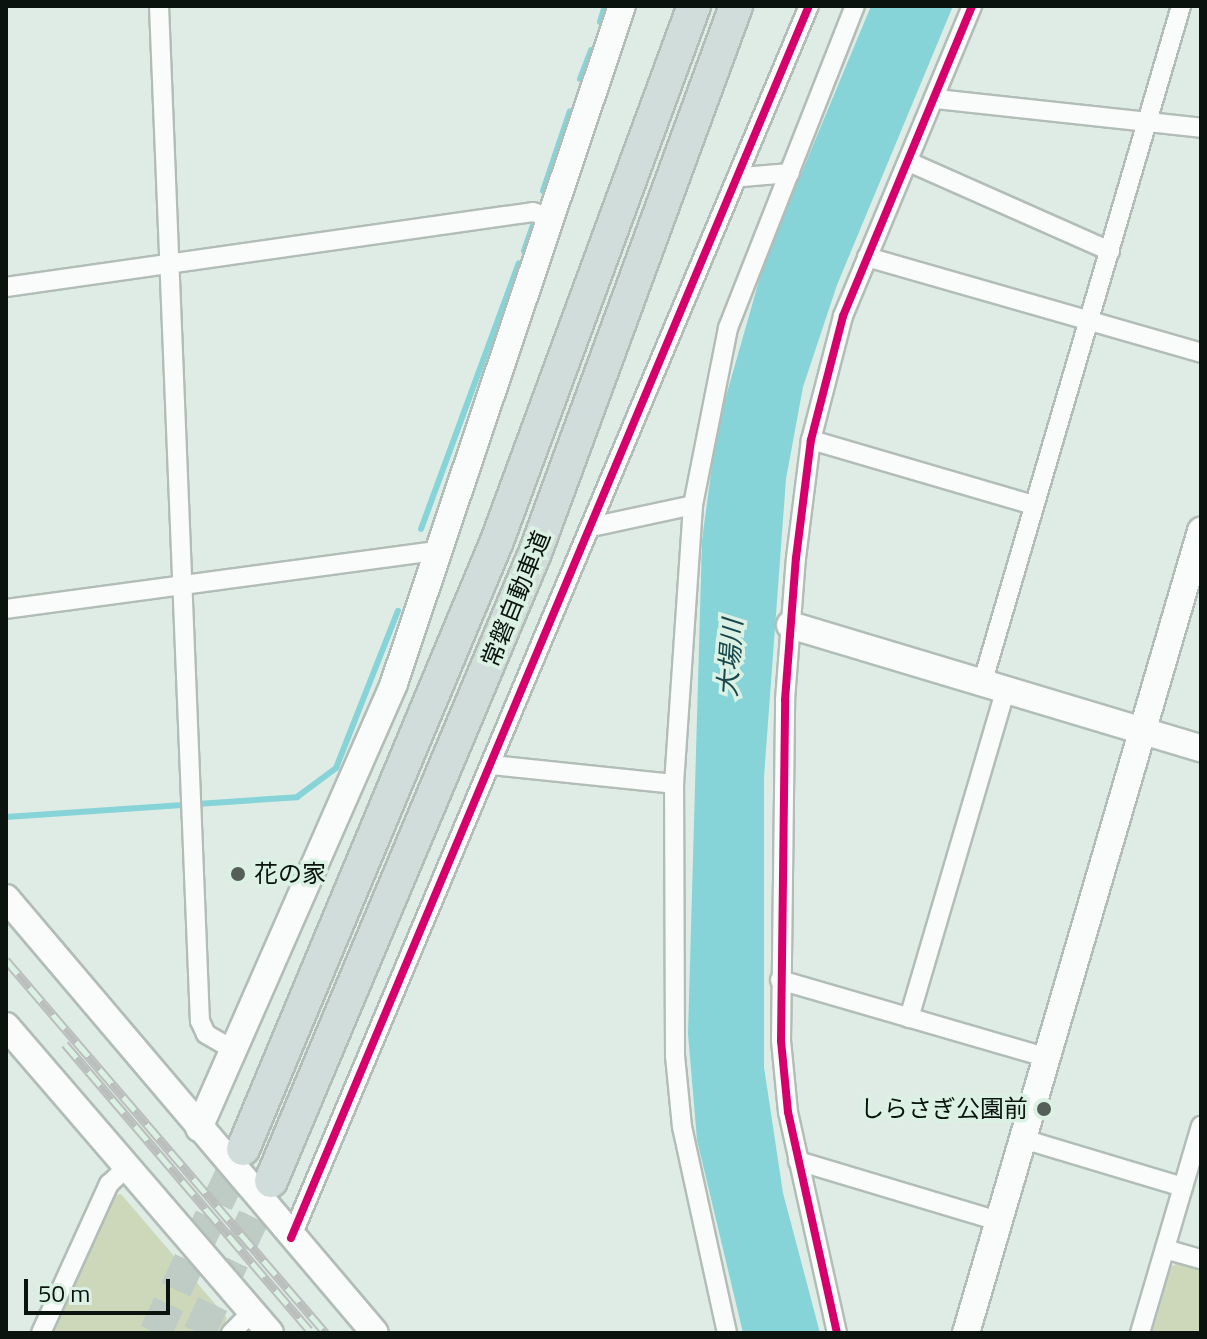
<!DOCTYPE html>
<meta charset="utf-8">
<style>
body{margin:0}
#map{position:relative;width:1207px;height:1339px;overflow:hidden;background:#dfece5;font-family:"Titillium Web","Noto Sans JP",sans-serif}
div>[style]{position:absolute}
.green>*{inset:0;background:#ccd8b9}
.water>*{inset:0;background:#87d4d8}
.stream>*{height:6px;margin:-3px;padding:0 3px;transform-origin:3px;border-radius:3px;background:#87d4d8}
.highway-tunnel>*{height:32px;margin-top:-16px;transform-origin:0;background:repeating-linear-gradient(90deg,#bfcbc5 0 32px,transparent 0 48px)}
.roads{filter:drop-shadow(2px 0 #b2bdb7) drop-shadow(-2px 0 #b2bdb7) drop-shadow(0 2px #b2bdb7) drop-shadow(0 -2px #b2bdb7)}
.street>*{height:18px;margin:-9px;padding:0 9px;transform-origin:9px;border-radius:9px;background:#fafcfb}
.secondary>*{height:26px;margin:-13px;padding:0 13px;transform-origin:13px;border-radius:13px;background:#fafcfb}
.highway>*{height:32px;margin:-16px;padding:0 16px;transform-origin:16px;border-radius:16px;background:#d0ddda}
.rail>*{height:9px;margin-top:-4.5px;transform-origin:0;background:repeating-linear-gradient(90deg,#daf1e4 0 18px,#babebc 0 36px);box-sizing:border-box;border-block:2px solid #babebc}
.cycleway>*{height:8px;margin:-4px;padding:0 4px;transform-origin:4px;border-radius:4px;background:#d6006c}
.dots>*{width:22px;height:22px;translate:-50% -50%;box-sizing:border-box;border:4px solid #daf1e4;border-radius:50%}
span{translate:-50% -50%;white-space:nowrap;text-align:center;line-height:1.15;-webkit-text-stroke:7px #daf1e4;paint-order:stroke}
.street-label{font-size:24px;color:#0b130f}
.poi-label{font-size:24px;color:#0b130f}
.left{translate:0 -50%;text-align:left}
.right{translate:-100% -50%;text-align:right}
.water-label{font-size:26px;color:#18474c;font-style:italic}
.frame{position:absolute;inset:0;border:8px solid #0b130f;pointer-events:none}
.scale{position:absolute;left:24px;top:1279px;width:146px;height:36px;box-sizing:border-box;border:4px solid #0b130f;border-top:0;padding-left:10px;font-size:24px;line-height:28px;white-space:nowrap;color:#0b130f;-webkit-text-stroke:6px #daf1e4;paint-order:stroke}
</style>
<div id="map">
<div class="green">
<i style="clip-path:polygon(121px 1194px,227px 1318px,220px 1333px,50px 1333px,113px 1195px)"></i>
<i style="clip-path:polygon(1179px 1262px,1201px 1268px,1201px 1333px,1152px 1333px,1171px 1267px)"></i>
</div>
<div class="water">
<i style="clip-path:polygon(871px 6px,953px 6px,837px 285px,803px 387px,786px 479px,764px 777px,764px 1067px,783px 1193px,820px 1333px,743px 1333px,697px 1140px,688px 1034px,702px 540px,717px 428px,764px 263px)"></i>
</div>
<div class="stream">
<i style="left:600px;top:22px;width:17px;rotate:-73deg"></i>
<i style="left:580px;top:79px;width:31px;rotate:-69deg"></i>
<i style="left:543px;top:191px;width:84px;rotate:-71.4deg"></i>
<i style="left:524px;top:251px;width:31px;rotate:-71deg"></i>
<i style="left:421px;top:529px;width:283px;rotate:-69.8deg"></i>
<i style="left:6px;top:817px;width:292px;rotate:-3.9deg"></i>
<i style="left:297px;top:797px;width:49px;rotate:-36.6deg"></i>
<i style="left:336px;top:768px;width:169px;rotate:-68.5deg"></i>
</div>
<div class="highway-tunnel">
<i style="left:155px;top:1333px;width:204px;rotate:-64.4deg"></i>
<i style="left:199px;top:1333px;width:168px;rotate:-64.7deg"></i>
</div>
<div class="roads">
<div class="street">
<i style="left:159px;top:6px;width:1016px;rotate:87.69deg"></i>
<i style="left:200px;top:1021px;width:14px;rotate:65deg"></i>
<i style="left:206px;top:1034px;width:34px;rotate:30deg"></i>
<i style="left:936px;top:99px;width:267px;rotate:6.2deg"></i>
<i style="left:909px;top:162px;width:220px;rotate:23.9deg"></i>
<i style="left:742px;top:177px;width:48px;rotate:-4.8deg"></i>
<i style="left:867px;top:257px;width:348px;rotate:16deg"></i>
<i style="left:6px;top:287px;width:532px;rotate:-8.1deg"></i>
<i style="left:533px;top:212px;width:21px;rotate:17deg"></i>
<i style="left:811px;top:440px;width:232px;rotate:16.3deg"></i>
<i style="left:596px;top:526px;width:99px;rotate:-12.2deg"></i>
<i style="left:6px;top:609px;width:440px;rotate:-7.7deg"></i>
<i style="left:982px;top:684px;width:707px;rotate:-73.64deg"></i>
<i style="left:491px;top:765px;width:184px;rotate:5.9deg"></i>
<i style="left:780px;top:980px;width:279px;rotate:16.2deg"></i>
<i style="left:909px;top:1018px;width:341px;rotate:-73.6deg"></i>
<i style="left:1023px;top:1139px;width:167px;rotate:16.7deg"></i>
<i style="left:798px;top:1161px;width:209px;rotate:16.7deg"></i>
<i style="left:291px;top:1238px;width:1336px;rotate:-67.2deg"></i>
<i style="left:1165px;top:1249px;width:37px;rotate:16deg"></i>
<i style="left:41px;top:1333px;width:164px;rotate:-65.5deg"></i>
<i style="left:109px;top:1184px;width:26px;rotate:-43deg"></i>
<i style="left:231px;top:1333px;width:30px;rotate:-45deg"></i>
<i style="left:727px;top:1333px;width:211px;rotate:-102.3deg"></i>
<i style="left:682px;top:1127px;width:71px;rotate:-95.6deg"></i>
<i style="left:675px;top:1056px;width:272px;rotate:-90.2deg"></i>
<i style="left:674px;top:784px;width:280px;rotate:-86.1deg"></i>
<i style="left:693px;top:505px;width:180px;rotate:-78.8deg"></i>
<i style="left:728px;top:328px;width:346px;rotate:-68.5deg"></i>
<i style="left:837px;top:1333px;width:226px;rotate:-102.5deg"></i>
<i style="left:788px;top:1112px;width:71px;rotate:-95.6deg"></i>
<i style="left:781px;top:1041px;width:341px;rotate:-89.3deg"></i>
<i style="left:785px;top:700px;width:142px;rotate:-85.6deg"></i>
<i style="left:796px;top:558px;width:119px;rotate:-82.8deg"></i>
<i style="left:811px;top:440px;width:128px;rotate:-75.5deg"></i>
<i style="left:843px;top:316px;width:336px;rotate:-67.4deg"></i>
<i style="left:1140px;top:1333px;width:216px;rotate:-73.6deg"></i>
</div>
<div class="secondary">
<i style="left:790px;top:625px;width:429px;rotate:16.7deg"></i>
<i style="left:6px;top:898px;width:570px;rotate:49.69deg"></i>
<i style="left:6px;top:1026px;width:405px;rotate:49.3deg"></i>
<i style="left:199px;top:1128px;width:486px;rotate:-66.3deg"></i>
<i style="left:394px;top:683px;width:714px;rotate:-71.39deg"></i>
<i style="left:966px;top:1333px;width:836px;rotate:-73.67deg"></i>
</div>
<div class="highway">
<i style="left:243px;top:1149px;width:659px;rotate:-67.33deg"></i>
<i style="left:497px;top:541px;width:570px;rotate:-69.79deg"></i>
<i style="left:271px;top:1181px;width:681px;rotate:-67.2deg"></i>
<i style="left:535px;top:553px;width:583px;rotate:-69.82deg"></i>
</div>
</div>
<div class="rail">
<i style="left:6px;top:960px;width:491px;rotate:49.4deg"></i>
<i style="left:65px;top:1044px;width:376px;rotate:49.5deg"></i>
</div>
<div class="cycleway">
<i style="left:291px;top:1238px;width:1336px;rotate:-67.2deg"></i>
<i style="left:837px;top:1333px;width:226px;rotate:-102.5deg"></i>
<i style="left:788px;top:1112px;width:71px;rotate:-95.6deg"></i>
<i style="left:781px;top:1041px;width:341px;rotate:-89.3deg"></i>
<i style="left:785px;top:700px;width:142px;rotate:-85.6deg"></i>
<i style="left:796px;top:558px;width:119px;rotate:-82.8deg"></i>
<i style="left:811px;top:440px;width:128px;rotate:-75.5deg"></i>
<i style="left:843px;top:316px;width:336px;rotate:-67.4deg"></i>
</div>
<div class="dots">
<i style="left:238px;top:874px;background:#555f5a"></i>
<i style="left:1044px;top:1109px;background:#555f5a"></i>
</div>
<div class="street-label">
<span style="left:516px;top:599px;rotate:-68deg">常磐自動車道</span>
</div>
<div class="poi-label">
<span class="left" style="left:254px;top:874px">花の家</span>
<span class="right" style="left:1028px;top:1109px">しらさぎ公園前</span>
</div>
<div class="water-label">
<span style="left:730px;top:658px;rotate:-86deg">大場川</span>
</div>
<div class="frame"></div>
<div class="scale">50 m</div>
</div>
